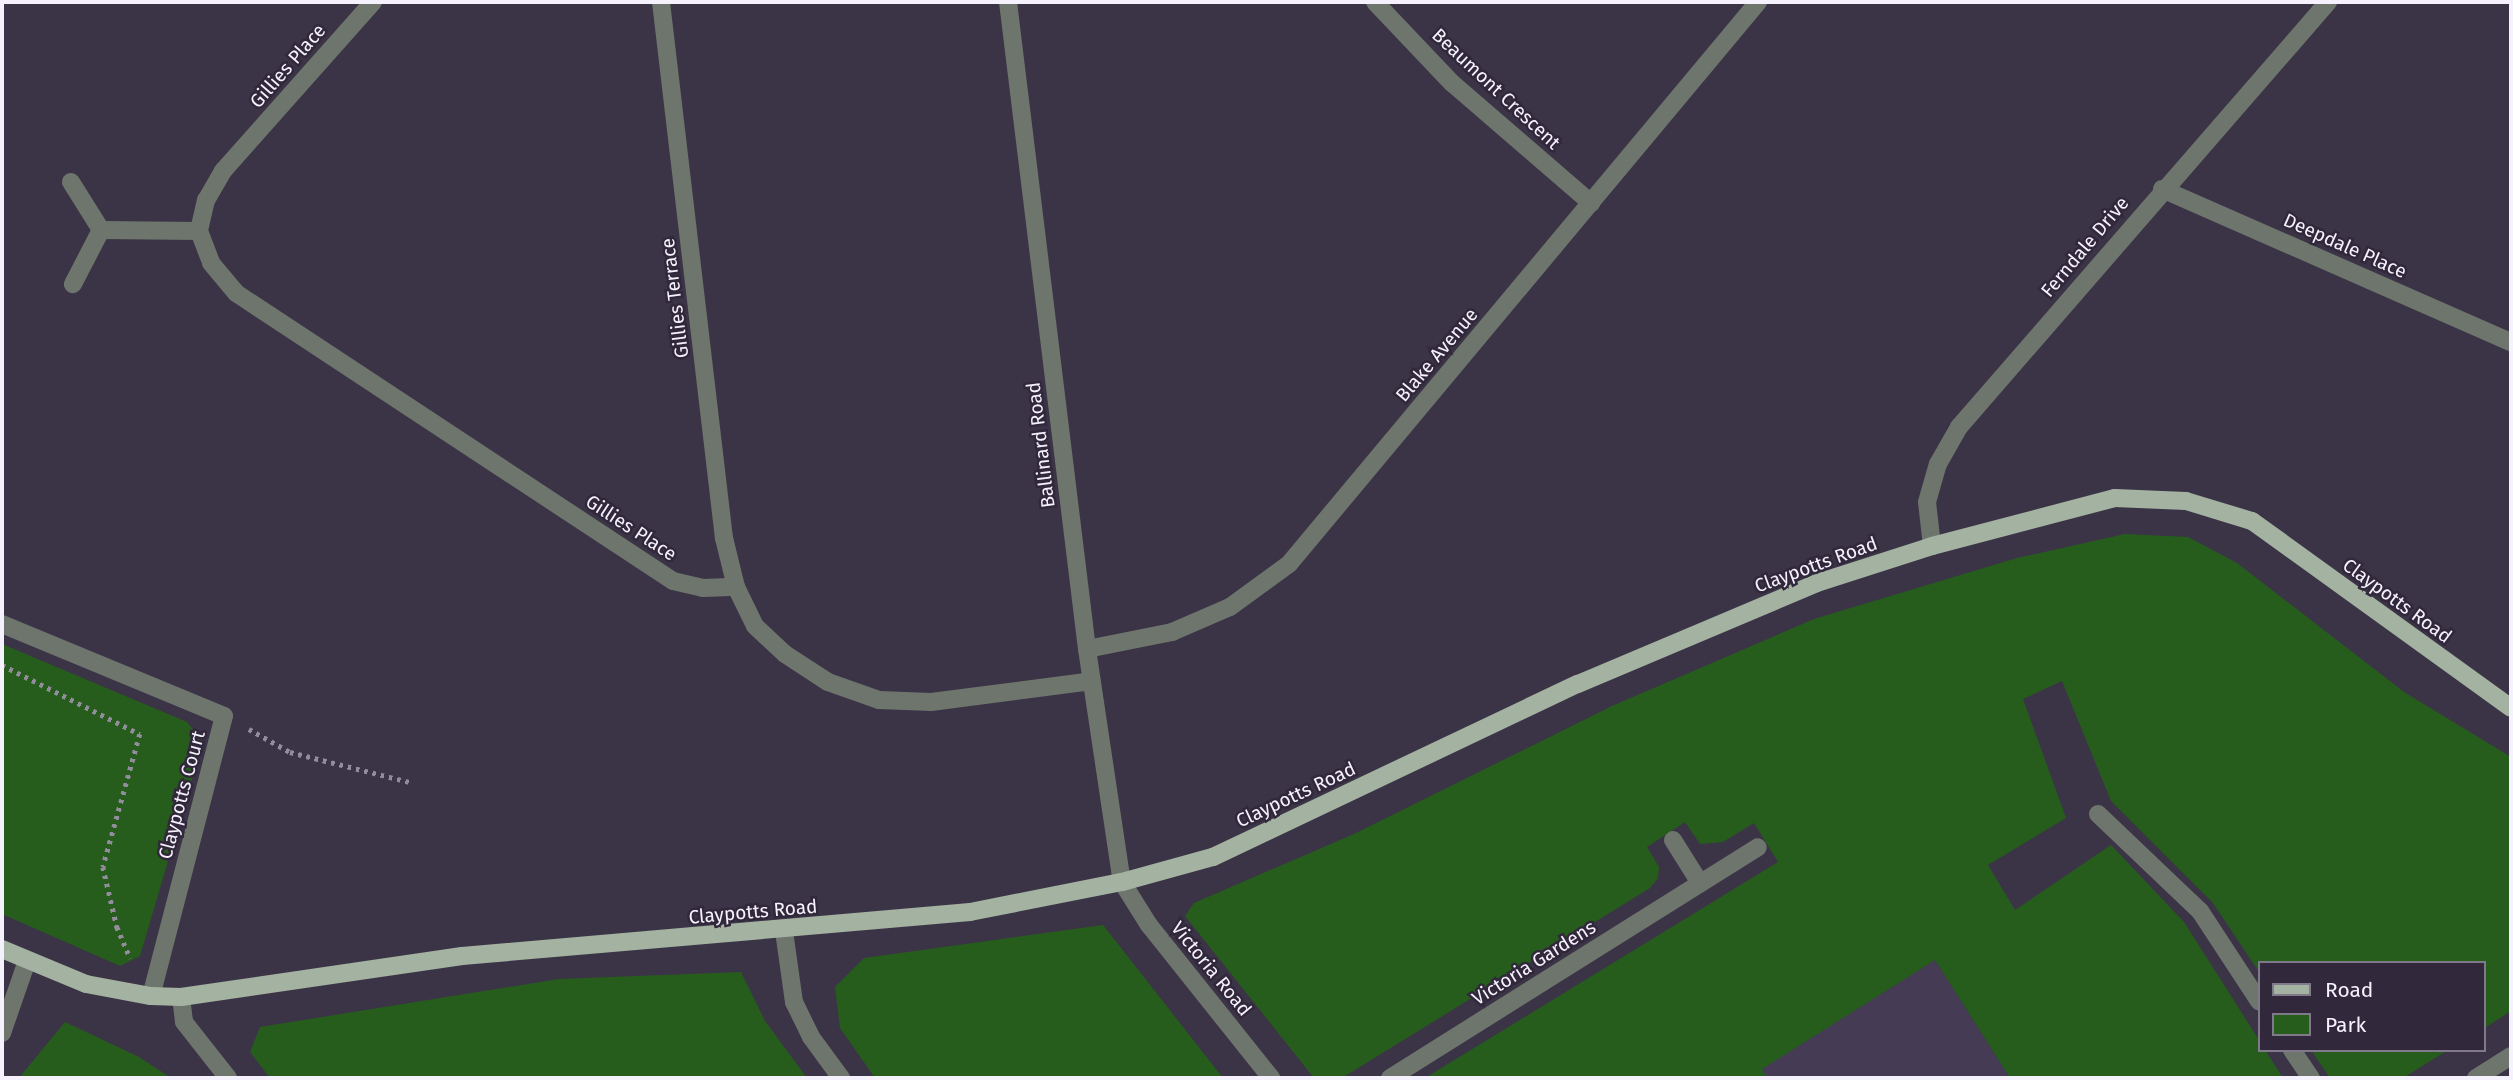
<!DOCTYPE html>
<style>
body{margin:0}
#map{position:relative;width:2513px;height:1080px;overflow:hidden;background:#3b3446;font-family:"Fira Sans",sans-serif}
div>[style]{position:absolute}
.built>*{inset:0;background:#453b54}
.green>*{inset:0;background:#275d1c}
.path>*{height:4.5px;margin-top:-2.25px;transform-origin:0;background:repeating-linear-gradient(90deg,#928d9c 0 3.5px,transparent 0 8.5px)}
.minor>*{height:18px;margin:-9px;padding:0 9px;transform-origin:9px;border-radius:9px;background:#6e756d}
.major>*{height:18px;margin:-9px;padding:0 9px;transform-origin:9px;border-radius:9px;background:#a4b2a1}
span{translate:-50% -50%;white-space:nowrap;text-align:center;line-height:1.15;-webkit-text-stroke:5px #31293b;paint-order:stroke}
.street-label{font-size:19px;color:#f5f1fd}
.frame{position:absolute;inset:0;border:4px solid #f5f1fd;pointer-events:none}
.legend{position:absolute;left:2258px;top:961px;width:228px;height:91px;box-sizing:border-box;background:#31293b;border:2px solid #7f7989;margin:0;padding:9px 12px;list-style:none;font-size:21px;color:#f5f1fd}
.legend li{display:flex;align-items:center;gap:14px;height:35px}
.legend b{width:35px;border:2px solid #7f7989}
</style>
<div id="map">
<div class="built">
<i style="clip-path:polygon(1935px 960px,2010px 1078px,1767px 1078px,1761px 1069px)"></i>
</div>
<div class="green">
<i style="clip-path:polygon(2125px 534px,2188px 537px,2237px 563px,2404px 692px,2511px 757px,2511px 1011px,2483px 1029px,2483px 963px,2259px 963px,2259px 972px,2213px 903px,2111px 801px,2062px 681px,2023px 699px,2066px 818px,1988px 865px,2015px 910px,2111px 845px,2184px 922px,2259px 1040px,2259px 1050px,2265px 1050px,2283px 1078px,2010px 1078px,1935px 960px,1762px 1069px,1767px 1078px,1425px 1078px,1778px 862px,1754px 823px,1723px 842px,1700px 844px,1685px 822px,1647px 847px,1659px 867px,1658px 878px,1650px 888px,1342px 1078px,1314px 1078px,1185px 916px,1194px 903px,1354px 834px,1612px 706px,1814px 619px,2017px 558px)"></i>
<i style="clip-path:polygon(2px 644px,187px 722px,203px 742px,140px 956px,120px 966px,2px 914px)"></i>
<i style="clip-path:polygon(1103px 925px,1223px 1078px,875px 1078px,840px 1028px,835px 987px,864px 958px)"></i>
<i style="clip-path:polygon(741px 972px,765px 1021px,807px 1078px,270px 1078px,250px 1052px,260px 1027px,559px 979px)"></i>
<i style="clip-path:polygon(65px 1022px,139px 1057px,171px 1078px,19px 1078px)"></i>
<i style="clip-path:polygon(2311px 1050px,2448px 1050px,2403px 1078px,2330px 1078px)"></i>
</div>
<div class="path">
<i style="left:2px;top:665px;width:154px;rotate:26.6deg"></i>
<i style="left:140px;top:734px;width:138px;rotate:105.5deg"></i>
<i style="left:103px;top:867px;width:62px;rotate:76.9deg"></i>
<i style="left:117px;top:927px;width:34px;rotate:67deg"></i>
<i style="left:249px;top:729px;width:47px;rotate:29.3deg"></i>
<i style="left:290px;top:752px;width:127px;rotate:14.1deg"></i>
</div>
<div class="minor">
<i style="left:373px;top:2px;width:226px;rotate:131.6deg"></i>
<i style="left:223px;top:171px;width:34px;rotate:120deg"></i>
<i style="left:206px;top:200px;width:32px;rotate:103deg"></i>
<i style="left:199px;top:231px;width:34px;rotate:69deg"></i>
<i style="left:211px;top:263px;width:39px;rotate:50deg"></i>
<i style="left:236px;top:293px;width:523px;rotate:33.39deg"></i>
<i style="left:673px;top:581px;width:31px;rotate:13deg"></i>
<i style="left:703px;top:588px;width:33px;rotate:-2deg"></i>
<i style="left:736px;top:587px;width:43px;rotate:64deg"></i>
<i style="left:755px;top:626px;width:41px;rotate:43deg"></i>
<i style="left:785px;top:654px;width:51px;rotate:33.1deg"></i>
<i style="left:828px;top:682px;width:54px;rotate:19.4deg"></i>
<i style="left:879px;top:700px;width:52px;rotate:2.2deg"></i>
<i style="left:931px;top:702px;width:162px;rotate:-7.4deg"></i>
<i style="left:661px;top:2px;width:540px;rotate:83.3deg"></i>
<i style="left:724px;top:538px;width:50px;rotate:76.2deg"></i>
<i style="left:1008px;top:2px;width:652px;rotate:83.04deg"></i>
<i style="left:1087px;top:649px;width:236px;rotate:81.5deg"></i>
<i style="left:1122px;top:882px;width:51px;rotate:57.9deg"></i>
<i style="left:1149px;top:925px;width:196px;rotate:51.4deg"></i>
<i style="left:1375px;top:2px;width:112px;rotate:46.5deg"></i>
<i style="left:1452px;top:83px;width:184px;rotate:40.8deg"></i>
<i style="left:71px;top:182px;width:57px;rotate:58deg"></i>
<i style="left:101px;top:230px;width:61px;rotate:117.4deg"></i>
<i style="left:2162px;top:189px;width:381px;rotate:23.7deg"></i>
<i style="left:101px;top:230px;width:98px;rotate:0.6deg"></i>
<i style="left:1932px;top:546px;width:44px;rotate:-96.5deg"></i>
<i style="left:1927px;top:502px;width:40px;rotate:-74deg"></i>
<i style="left:1938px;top:464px;width:43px;rotate:-60.4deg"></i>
<i style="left:1959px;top:427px;width:563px;rotate:-49.03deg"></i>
<i style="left:2px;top:624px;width:240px;rotate:22.5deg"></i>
<i style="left:224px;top:716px;width:289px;rotate:104.6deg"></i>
<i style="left:1087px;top:649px;width:87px;rotate:-11.3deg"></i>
<i style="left:1172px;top:632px;width:63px;rotate:-23.3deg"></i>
<i style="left:1230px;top:607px;width:73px;rotate:-36.1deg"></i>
<i style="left:1289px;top:564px;width:732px;rotate:-50.15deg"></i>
<i style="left:2098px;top:814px;width:141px;rotate:43.6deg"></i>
<i style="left:2200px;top:911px;width:108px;rotate:56.8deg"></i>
<i style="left:1673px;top:840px;width:51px;rotate:57.9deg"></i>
<i style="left:784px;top:931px;width:72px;rotate:82deg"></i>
<i style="left:794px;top:1002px;width:39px;rotate:64deg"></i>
<i style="left:811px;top:1037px;width:51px;rotate:53.8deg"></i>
<i style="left:181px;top:997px;width:25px;rotate:83deg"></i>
<i style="left:184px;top:1022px;width:71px;rotate:51.8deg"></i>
<i style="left:2px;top:1033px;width:76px;rotate:-70.9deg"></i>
<i style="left:2292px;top:1050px;width:34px;rotate:56deg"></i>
<i style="left:1390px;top:1078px;width:434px;rotate:-32.1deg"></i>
<i style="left:2476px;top:1078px;width:41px;rotate:-32.2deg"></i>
</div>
<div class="major">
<i style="left:2px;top:949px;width:91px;rotate:22.6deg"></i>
<i style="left:86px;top:984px;width:66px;rotate:10.5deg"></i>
<i style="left:151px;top:996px;width:30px;rotate:2deg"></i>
<i style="left:181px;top:997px;width:284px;rotate:-8.3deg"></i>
<i style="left:462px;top:956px;width:510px;rotate:-4.95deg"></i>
<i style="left:970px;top:912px;width:155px;rotate:-11.2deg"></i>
<i style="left:1122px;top:882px;width:94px;rotate:-15.4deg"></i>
<i style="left:1213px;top:857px;width:404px;rotate:-25.4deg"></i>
<i style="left:1578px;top:684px;width:259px;rotate:-22.9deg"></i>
<i style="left:1817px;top:583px;width:121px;rotate:-17.8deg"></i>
<i style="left:1932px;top:546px;width:189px;rotate:-14.7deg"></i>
<i style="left:2115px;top:498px;width:71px;rotate:2.4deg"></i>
<i style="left:2186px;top:501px;width:69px;rotate:16.9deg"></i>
<i style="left:2252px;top:521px;width:319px;rotate:35.8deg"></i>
</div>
<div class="street-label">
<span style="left:288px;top:66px;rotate:-49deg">Gillies Place</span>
<span style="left:1496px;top:89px;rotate:43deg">Beaumont Crescent</span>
<span style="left:2345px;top:246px;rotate:24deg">Deepdale Place</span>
<span style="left:2085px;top:247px;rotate:-50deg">Ferndale Drive</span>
<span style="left:675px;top:298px;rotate:-97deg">Gillies Terrace</span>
<span style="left:1437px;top:355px;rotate:-50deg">Blake Avenue</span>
<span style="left:1041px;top:445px;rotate:-97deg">Ballinard Road</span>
<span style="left:631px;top:528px;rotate:33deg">Gillies Place</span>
<span style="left:1816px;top:565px;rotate:-20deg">Claypotts Road</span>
<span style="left:2397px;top:601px;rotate:36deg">Claypotts Road</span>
<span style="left:182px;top:795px;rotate:-75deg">Claypotts Court</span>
<span style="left:1296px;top:795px;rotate:-25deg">Claypotts Road</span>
<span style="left:753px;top:912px;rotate:-5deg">Claypotts Road</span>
<span style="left:1534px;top:963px;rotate:-32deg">Victoria Gardens</span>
<span style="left:1211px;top:969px;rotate:51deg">Victoria Road</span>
</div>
<div class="frame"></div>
<ul class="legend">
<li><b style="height:9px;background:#a4b2a1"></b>Road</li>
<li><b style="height:19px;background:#275d1c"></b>Park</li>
</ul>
</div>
